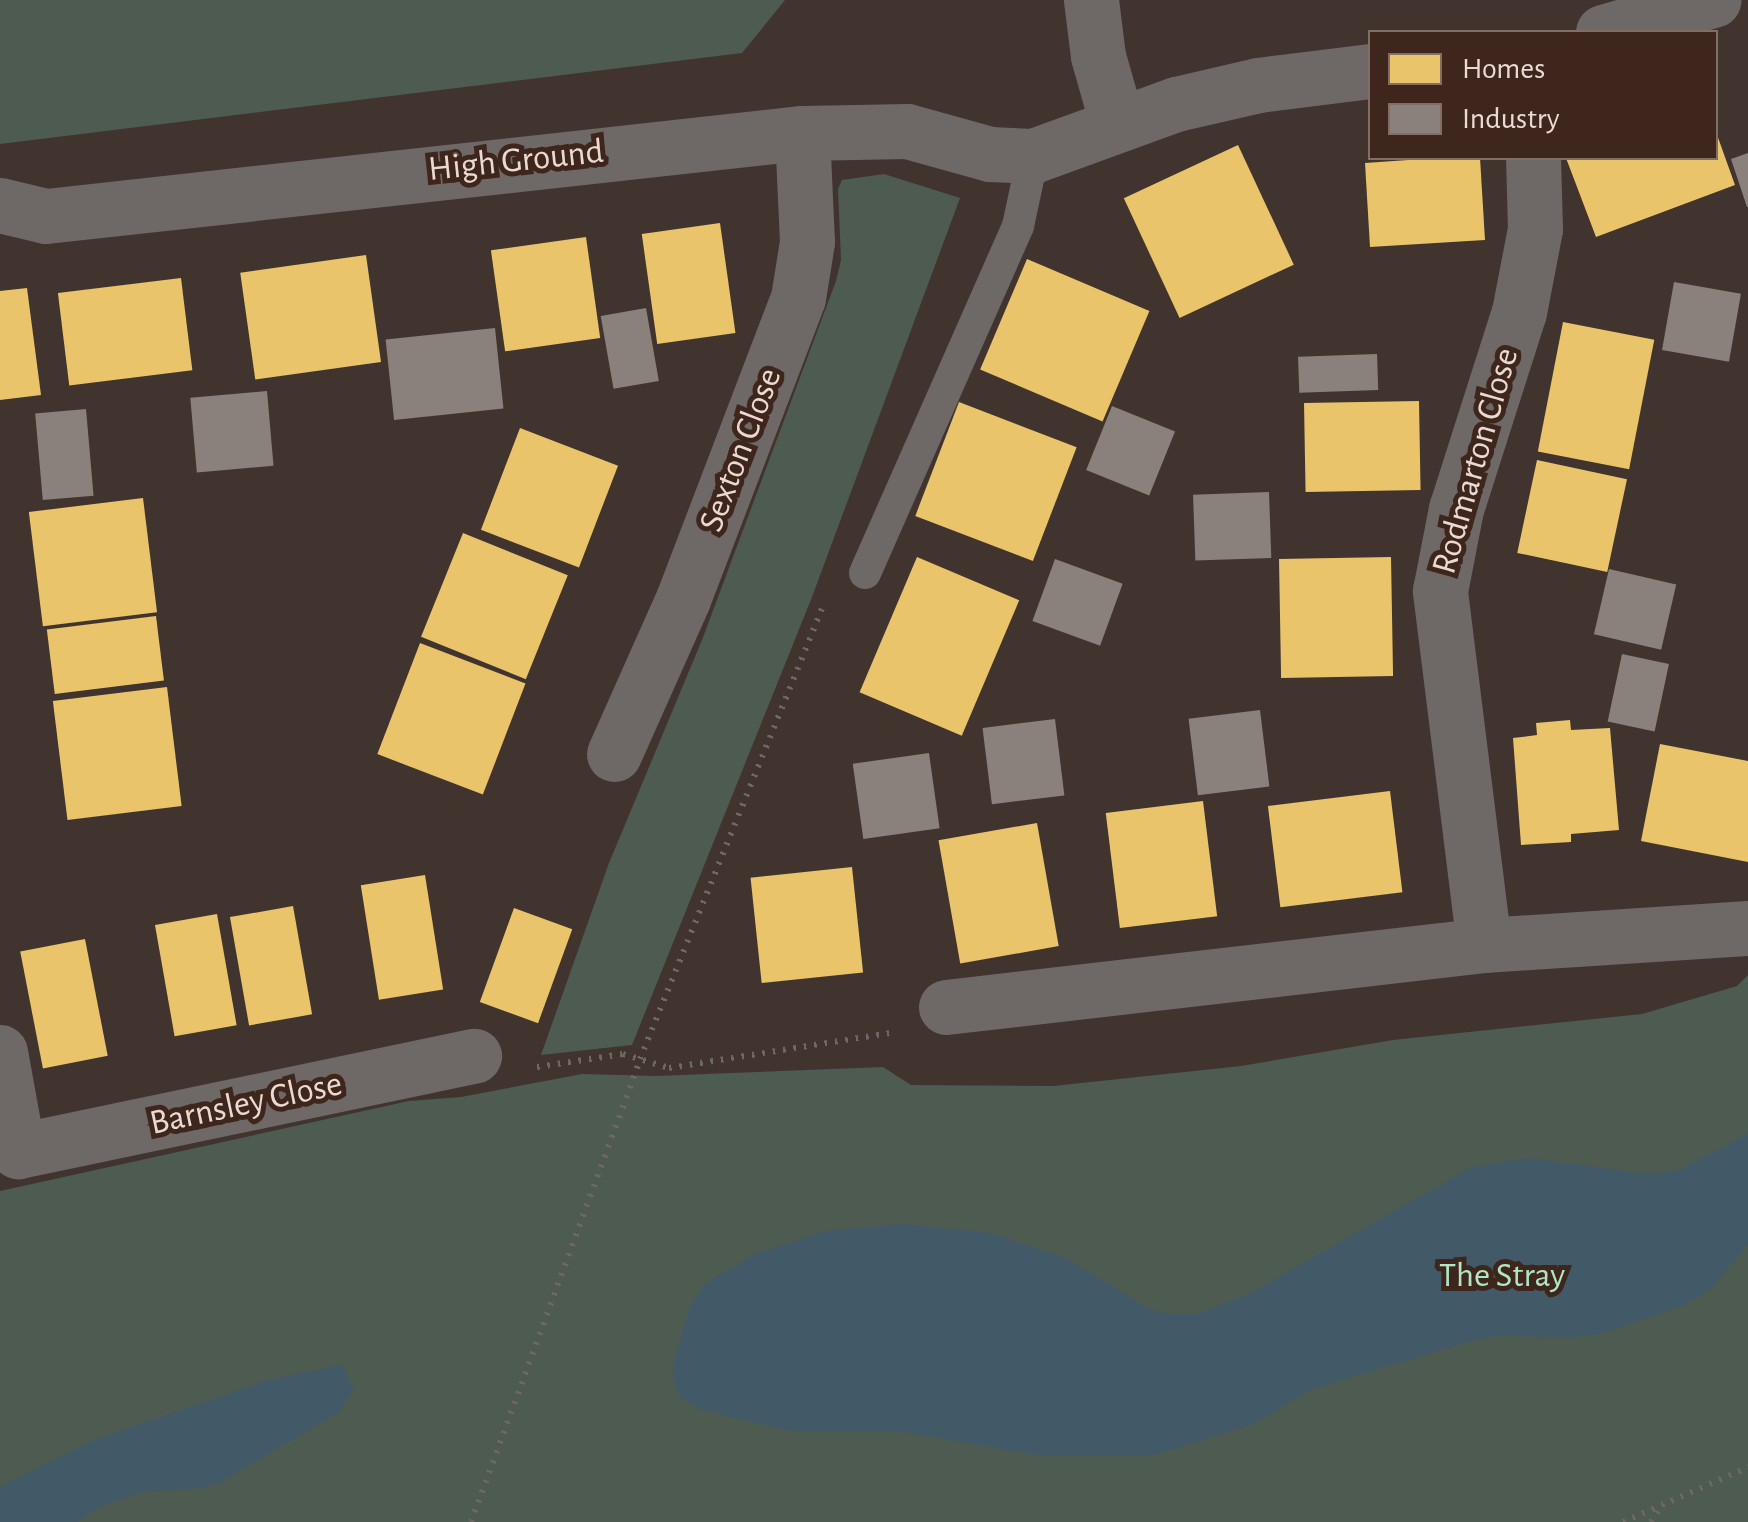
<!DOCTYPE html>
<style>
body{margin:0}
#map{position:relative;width:1748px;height:1522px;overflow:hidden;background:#41342e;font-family:"Alegreya Sans",sans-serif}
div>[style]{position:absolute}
.green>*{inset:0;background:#4d5b51}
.water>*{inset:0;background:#425a68}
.homes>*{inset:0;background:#e9c46a;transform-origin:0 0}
.industry>*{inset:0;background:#8a817c;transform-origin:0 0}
.path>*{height:6px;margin-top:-3px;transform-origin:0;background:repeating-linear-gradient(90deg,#6e6764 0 2.5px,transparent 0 10.5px)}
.lane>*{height:32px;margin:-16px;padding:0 16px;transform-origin:16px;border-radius:16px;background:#6e6866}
.street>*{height:55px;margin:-27.5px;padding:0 27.5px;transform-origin:27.5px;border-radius:27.5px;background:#6e6866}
span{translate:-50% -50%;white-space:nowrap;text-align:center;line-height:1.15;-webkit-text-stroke:10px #3e261c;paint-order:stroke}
.street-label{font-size:35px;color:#eadad3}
.park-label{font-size:35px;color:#b0e6c5}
.legend{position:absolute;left:1368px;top:30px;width:350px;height:130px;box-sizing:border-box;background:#3e261c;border:2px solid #836e65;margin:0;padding:12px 18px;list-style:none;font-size:30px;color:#eadad3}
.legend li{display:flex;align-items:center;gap:20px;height:50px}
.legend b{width:50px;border:2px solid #836e65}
</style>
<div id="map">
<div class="green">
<i style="clip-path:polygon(0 0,785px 0,742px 53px,0 144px)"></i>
<i style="clip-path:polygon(884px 174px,960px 198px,812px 597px,632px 1045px,541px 1055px,609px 863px,702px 640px,836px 281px,841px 260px,838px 189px,842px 180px)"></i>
<i style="clip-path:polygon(1748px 975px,1748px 1522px,0 1522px,0 1191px,409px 1101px,461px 1097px,582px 1074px,656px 1076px,883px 1067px,911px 1085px,1053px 1086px,1241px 1066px,1393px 1040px,1642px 1014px,1737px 986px)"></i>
</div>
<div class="water">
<i style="clip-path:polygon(1748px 1134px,1748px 1244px,1712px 1288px,1684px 1305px,1601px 1334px,1565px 1338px,1500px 1335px,1468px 1342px,1313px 1389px,1249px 1426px,1150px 1456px,1039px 1455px,899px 1431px,795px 1432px,702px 1410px,681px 1398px,673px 1381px,673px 1364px,690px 1307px,706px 1283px,757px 1253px,826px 1231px,903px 1224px,991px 1233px,1066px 1258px,1146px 1307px,1168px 1314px,1197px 1314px,1249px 1294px,1472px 1167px,1529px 1158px,1648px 1174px,1679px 1170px)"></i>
<i style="clip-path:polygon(342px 1365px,354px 1389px,338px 1413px,221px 1482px,202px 1488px,142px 1492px,98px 1508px,77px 1522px,0 1522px,0 1487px,97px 1439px,268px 1380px)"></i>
</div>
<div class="homes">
<i style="clip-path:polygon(1716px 132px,1735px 185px,1596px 237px,1566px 158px,1716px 158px)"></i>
<i style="left:1238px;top:145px;width:132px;height:126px;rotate:65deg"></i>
<i style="clip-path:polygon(1437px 158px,1480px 158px,1485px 240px,1370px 247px,1365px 163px)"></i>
<i style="left:720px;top:223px;width:111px;height:79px;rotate:82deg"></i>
<i style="left:586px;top:237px;width:102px;height:96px;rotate:82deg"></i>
<i style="left:366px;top:255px;width:108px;height:127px;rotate:82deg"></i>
<i style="left:1027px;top:259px;width:133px;height:120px;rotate:23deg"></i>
<i style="left:181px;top:278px;width:93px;height:124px;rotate:83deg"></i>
<i style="clip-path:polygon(27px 288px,41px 395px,0 400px,0 291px)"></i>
<i style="left:1563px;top:322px;width:93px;height:132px;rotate:11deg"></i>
<i style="left:1419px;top:401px;width:89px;height:115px;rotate:89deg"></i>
<i style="left:959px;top:402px;width:126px;height:122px;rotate:21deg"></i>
<i style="left:520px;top:428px;width:105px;height:109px;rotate:21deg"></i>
<i style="left:1537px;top:460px;width:92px;height:95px;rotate:12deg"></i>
<i style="left:143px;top:498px;width:115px;height:115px;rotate:83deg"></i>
<i style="left:463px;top:533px;width:113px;height:112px;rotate:22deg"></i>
<i style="left:917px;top:557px;width:111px;height:147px;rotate:23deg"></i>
<i style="left:1391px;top:557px;width:119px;height:112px;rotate:89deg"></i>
<i style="left:156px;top:616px;width:65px;height:110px;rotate:83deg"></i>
<i style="left:420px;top:643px;width:113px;height:119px;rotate:21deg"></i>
<i style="left:167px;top:687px;width:120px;height:115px;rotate:83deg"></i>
<i style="clip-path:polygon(1570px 720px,1571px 730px,1610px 728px,1619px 830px,1571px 834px,1571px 842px,1521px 845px,1513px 738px,1537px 735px,1536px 723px)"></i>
<i style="clip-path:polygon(1660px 744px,1748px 761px,1748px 862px,1641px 841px)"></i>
<i style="left:1390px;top:791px;width:102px;height:123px;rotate:83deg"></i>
<i style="left:1203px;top:801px;width:116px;height:98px;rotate:83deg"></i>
<i style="left:1037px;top:823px;width:125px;height:100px;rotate:80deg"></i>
<i style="left:852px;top:867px;width:106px;height:102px;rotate:84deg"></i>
<i style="left:425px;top:875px;width:116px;height:65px;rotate:81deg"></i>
<i style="left:293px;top:906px;width:110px;height:64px;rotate:80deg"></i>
<i style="left:514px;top:908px;width:62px;height:100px;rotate:20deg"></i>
<i style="left:217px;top:914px;width:113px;height:63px;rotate:80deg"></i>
<i style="left:85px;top:939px;width:119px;height:66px;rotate:79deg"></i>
</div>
<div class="industry">
<i style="clip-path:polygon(1748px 153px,1748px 207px,1747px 207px,1731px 159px)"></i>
<i style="left:1674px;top:282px;width:68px;height:69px;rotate:10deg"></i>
<i style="left:646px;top:308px;width:74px;height:46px;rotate:80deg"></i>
<i style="left:495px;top:328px;width:81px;height:110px;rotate:84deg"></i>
<i style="left:1377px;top:354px;width:36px;height:79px;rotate:88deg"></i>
<i style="left:267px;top:391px;width:75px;height:77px;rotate:85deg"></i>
<i style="left:1112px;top:406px;width:68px;height:69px;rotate:22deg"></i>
<i style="left:86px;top:409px;width:87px;height:51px;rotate:85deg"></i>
<i style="left:1269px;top:492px;width:66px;height:76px;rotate:88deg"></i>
<i style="left:1055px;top:559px;width:72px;height:66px;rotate:20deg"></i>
<i style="left:1609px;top:569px;width:69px;height:67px;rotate:13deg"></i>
<i style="left:1622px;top:654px;width:48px;height:69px;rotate:12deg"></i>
<i style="left:1260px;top:710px;width:77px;height:72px;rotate:83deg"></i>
<i style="left:1055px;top:719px;width:77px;height:73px;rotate:83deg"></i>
<i style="left:929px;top:753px;width:76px;height:77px;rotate:82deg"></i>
</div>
<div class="path">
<i style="left:537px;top:1067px;width:87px;rotate:-8.6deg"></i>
<i style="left:623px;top:1054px;width:48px;rotate:16.9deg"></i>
<i style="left:669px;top:1068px;width:223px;rotate:-9deg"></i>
<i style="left:471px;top:1522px;width:493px;rotate:-69.9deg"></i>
<i style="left:640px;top:1059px;width:489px;rotate:-68deg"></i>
<i style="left:1623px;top:1522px;width:137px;rotate:-23.7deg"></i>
<i style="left:1651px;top:1522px;width:22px;rotate:-56deg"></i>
</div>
<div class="lane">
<i style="left:865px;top:573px;width:379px;rotate:-66.2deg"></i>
<i style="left:1018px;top:226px;width:72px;rotate:-77.9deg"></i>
</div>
<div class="street">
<i style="left:1091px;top:0;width:56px;rotate:82.9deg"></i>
<i style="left:1098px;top:56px;width:70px;rotate:74.2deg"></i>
<i style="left:1603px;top:32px;width:115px;rotate:-16.2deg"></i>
<i style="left:0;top:205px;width:47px;rotate:13.4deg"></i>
<i style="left:46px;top:216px;width:761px;rotate:-6.27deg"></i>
<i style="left:802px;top:133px;width:105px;rotate:-1.1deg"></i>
<i style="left:907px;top:131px;width:86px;rotate:15.5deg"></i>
<i style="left:990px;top:154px;width:43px;rotate:2.7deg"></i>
<i style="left:1033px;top:156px;width:152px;rotate:-20deg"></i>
<i style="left:1176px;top:104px;width:84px;rotate:-13deg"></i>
<i style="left:1258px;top:85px;width:113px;rotate:-7.1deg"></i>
<i style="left:614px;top:754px;width:170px;rotate:-66deg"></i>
<i style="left:683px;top:599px;width:322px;rotate:-69.1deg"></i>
<i style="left:798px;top:298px;width:57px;rotate:-80.9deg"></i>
<i style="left:807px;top:242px;width:109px;rotate:-92.6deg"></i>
<i style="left:1484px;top:945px;width:265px;rotate:-3.7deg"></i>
<i style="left:946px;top:1007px;width:542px;rotate:-6.57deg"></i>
<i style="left:1484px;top:945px;width:357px;rotate:-97.1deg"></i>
<i style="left:1440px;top:591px;width:84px;rotate:-79deg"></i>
<i style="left:1456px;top:509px;width:207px;rotate:-72.3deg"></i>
<i style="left:1519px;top:312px;width:85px;rotate:-79.1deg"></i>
<i style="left:1535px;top:229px;width:71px;rotate:-91.6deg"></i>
<i style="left:0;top:1052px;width:101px;rotate:79.7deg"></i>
<i style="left:18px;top:1151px;width:466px;rotate:-11.8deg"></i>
</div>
<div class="street-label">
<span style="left:516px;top:161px;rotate:-6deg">High Ground</span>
<span style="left:741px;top:450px;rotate:-69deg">Sexton Close</span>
<span style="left:1476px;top:461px;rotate:-74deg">Rodmarton Close</span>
<span style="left:246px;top:1104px;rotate:-12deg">Barnsley Close</span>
</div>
<div class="park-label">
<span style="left:1502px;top:1276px">The Stray</span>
</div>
<ul class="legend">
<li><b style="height:28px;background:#e9c46a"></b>Homes</li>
<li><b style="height:28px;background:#8a817c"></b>Industry</li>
</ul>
</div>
